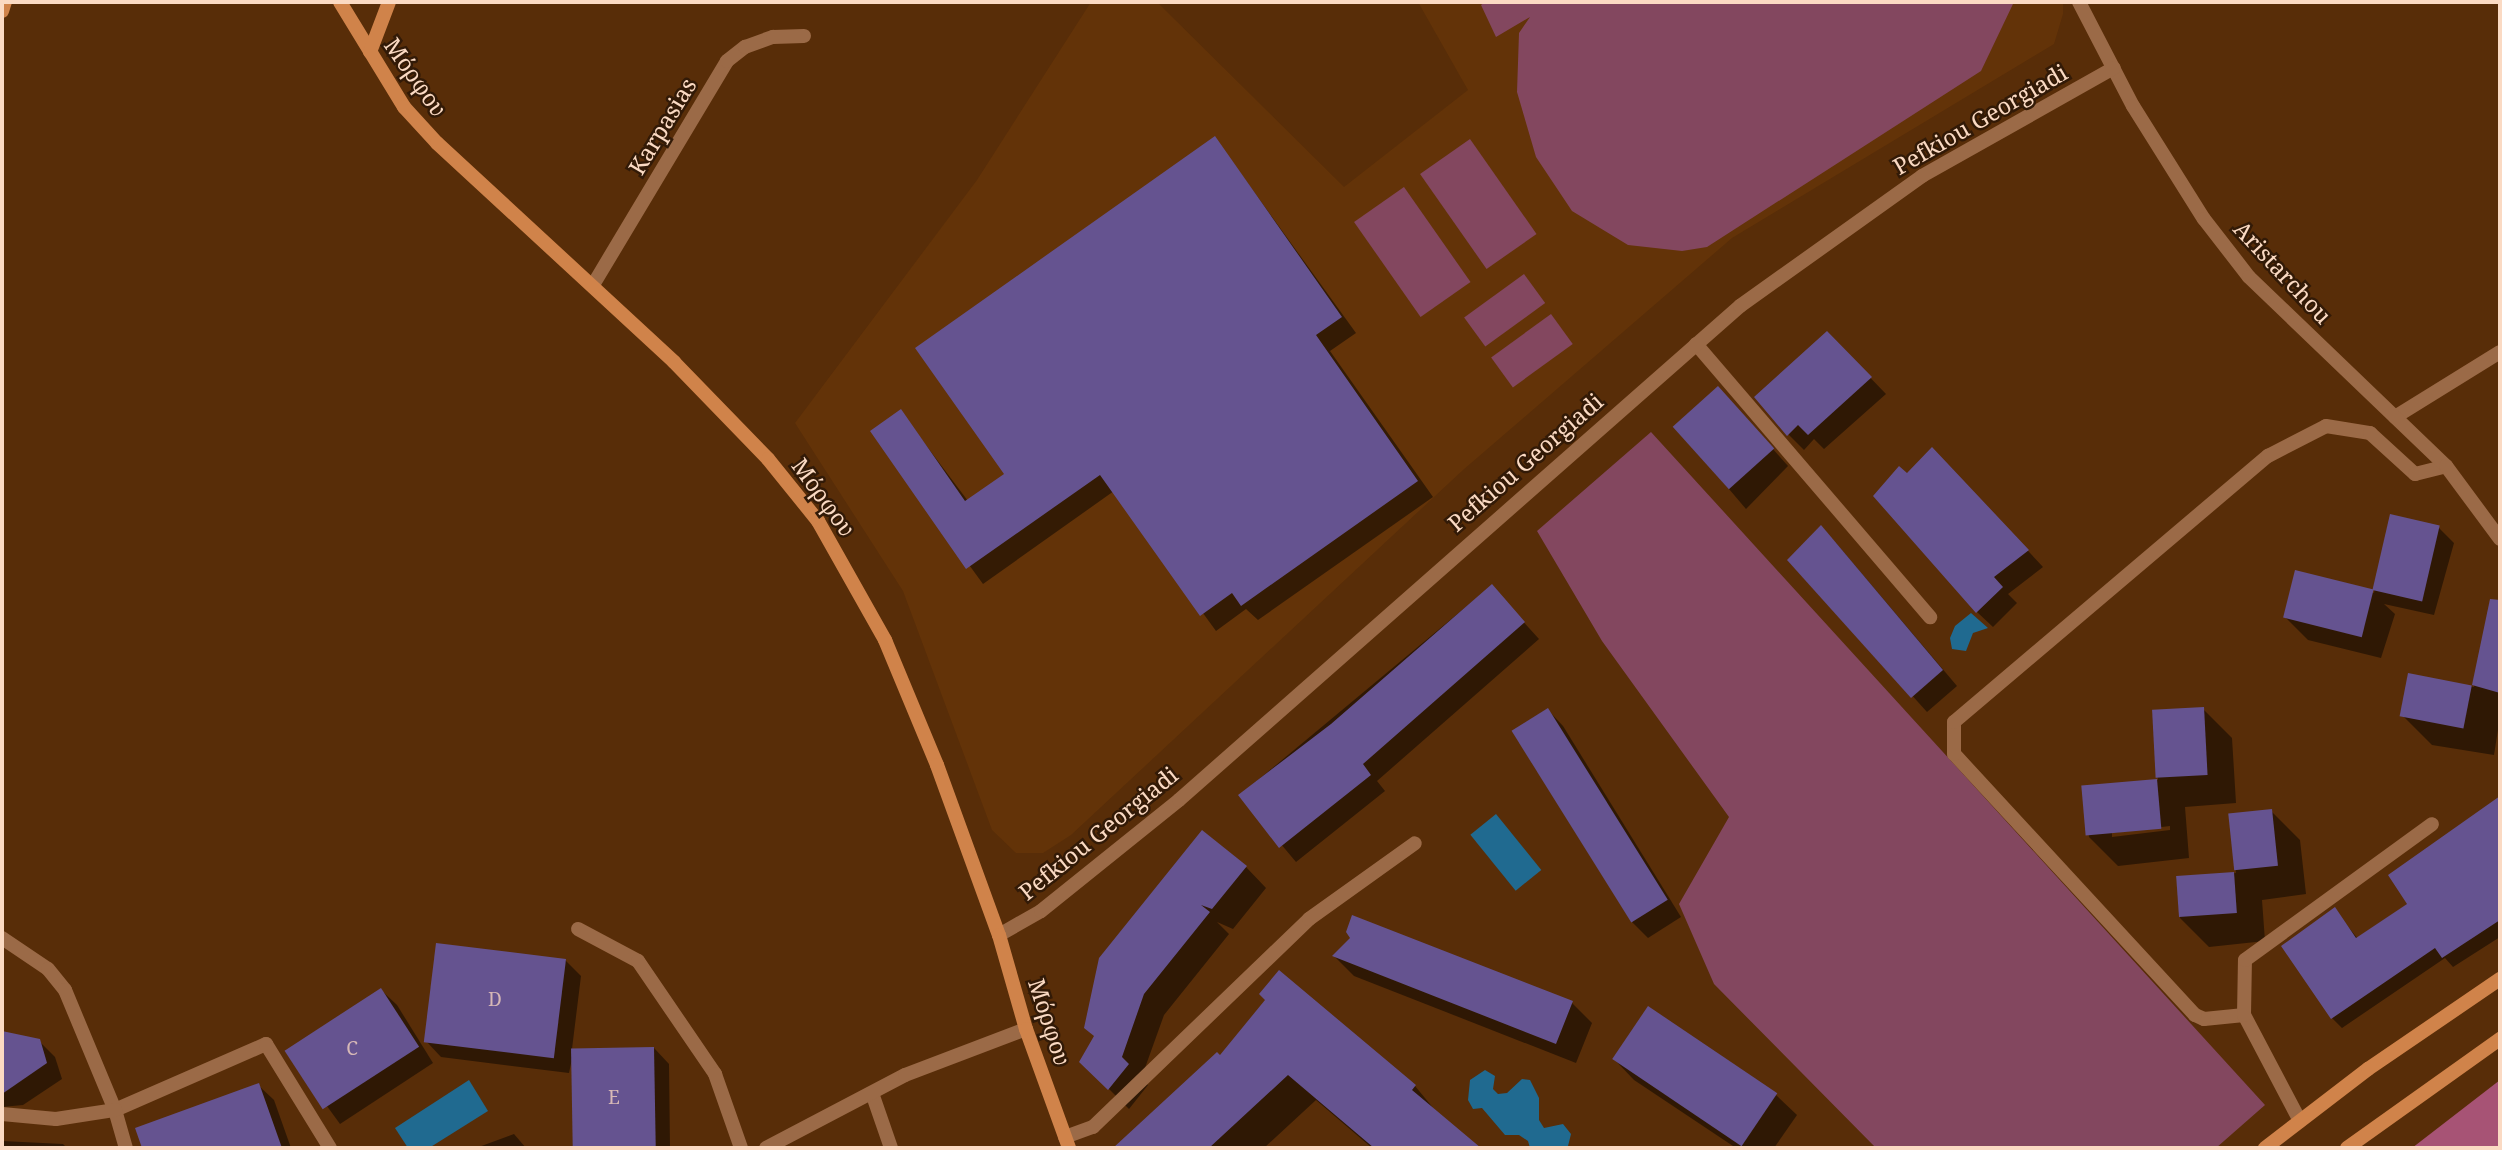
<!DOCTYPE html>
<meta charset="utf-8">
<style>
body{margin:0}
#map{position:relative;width:2502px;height:1150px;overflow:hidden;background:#582d08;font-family:"Noto Serif",serif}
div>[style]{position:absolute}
.built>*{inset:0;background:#633308}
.green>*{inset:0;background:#83475f;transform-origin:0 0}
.forest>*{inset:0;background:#a75375}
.water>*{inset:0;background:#206a90;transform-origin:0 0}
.shadow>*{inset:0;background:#0007}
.building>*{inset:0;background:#655390;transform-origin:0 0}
.lane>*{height:14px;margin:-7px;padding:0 7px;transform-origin:7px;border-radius:7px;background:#9b6a47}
.street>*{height:14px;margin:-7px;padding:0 7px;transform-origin:7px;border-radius:7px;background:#9b6a47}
.secondary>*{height:14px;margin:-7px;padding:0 7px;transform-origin:7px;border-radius:7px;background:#d0834a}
span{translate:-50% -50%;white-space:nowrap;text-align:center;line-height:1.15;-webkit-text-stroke:5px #321a07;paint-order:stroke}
.number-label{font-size:19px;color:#d6b8b6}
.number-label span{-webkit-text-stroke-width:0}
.street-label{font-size:23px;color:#fbdac3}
.frame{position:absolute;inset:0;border:4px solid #fbdac3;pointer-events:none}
</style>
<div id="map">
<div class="built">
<i style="clip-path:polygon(1091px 2px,1157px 2px,1344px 187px,1468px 90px,1418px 2px,2063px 2px,2063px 14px,2054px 44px,1732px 238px,1463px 470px,1071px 835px,1043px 853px,1016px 853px,992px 830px,903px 591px,795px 423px,977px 180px)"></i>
</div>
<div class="green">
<i style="clip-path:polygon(1485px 2px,2013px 2px,2013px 4px,1981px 71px,1707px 247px,1682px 251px,1628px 245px,1572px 211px,1536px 157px,1517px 92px,1519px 33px,1530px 17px,1496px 37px,1481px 5px)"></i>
<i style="left:1470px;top:139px;width:116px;height:61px;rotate:55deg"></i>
<i style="left:1404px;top:187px;width:116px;height:61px;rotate:55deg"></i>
<i style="left:1524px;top:274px;width:36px;height:74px;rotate:54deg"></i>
<i style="left:1551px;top:314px;width:37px;height:74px;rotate:54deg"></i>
<i style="clip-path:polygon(1651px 432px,2265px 1105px,2216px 1148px,1876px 1148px,1714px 984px,1679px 904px,1729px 817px,1602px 641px,1537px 531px)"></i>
</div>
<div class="forest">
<i style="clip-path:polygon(2500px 1080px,2500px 1148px,2412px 1148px)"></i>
</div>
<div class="water">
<i style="clip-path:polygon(1971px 613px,1988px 628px,1973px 633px,1966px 651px,1952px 649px,1950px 638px,1955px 626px)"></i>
<i style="left:1496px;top:814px;width:72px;height:33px;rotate:51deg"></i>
<i style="clip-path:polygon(1485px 1070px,1495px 1076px,1493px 1089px,1498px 1094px,1507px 1093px,1522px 1079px,1530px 1080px,1539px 1098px,1539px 1120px,1544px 1128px,1563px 1124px,1571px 1134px,1568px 1146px,1530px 1148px,1528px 1141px,1519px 1135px,1505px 1135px,1482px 1108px,1473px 1109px,1468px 1100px,1470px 1080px)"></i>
<i style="clip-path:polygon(469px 1080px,488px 1111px,429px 1148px,408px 1148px,395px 1128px)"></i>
</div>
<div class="shadow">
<i style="clip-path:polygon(1215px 138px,1356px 333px,1330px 351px,1433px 497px,1258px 620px,1246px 609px,1216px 631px,1114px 491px,983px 584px,872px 432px,901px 412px,968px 501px,1006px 474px)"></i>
<i style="clip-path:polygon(1827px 333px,1886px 394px,1824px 449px,1814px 439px,1804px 450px,1788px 434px)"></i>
<i style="clip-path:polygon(1733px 404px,1788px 466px,1746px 509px,1677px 428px)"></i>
<i style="clip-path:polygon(1947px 464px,2043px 567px,2008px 594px,2017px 603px,1993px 627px,1977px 612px,1907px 475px)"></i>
<i style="clip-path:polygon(2391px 516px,2439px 528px,2454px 543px,2434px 615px,2384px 604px,2395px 614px,2381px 658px,2308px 640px,2285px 617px,2296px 572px,2374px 593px)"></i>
<i style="clip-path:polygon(1836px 543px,1957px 686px,1927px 712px,1790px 560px)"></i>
<i style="clip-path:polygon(1491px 586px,1539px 639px,1377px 781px,1385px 791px,1296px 862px,1240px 795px)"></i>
<i style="clip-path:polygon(2485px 632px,2500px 635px,2500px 717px,2494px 755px,2432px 745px,2403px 716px,2409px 675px,2474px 687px)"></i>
<i style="clip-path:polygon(evenodd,2203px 709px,2232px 738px,2236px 803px,2185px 807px,2189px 858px,2118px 866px,2089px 837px,2084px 790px,2158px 780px,2154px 712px,2203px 709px,2170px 826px,2170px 830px,2112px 837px,2112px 833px,2170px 826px)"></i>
<i style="clip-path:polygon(1548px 710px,1563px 726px,1681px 917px,1648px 938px,1632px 922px)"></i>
<i style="clip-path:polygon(2500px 798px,2500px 937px,2453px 967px,2445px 958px,2342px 1028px,2332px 1018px,2334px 909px,2358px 939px,2410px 904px,2391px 875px)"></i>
<i style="clip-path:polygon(2271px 811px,2300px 840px,2306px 894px,2262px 900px,2265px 941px,2209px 947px,2180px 918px,2178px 878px,2236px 873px,2230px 816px)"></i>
<i style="clip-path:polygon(1246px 867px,1266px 888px,1233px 929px,1217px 922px,1229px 934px,1164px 1015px,1141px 1079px,1148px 1085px,1129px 1109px,1081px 1061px,1095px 1037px,1101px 959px)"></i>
<i style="clip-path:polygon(1334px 956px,1572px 1003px,1592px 1023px,1576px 1063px,1354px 976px)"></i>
<i style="clip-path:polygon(565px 960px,581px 976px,572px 1049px,654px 1048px,669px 1064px,670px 1148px,575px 1148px,573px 1054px,569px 1073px,441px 1057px,426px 1041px)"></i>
<i style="clip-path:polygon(1279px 972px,1415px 1086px,1439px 1115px,1479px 1148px,1372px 1148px,1316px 1100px,1264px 1148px,1116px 1148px,1217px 1054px,1220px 1057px,1267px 1000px)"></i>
<i style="clip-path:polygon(381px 990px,397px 1005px,433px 1063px,340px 1124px,287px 1051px)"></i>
<i style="clip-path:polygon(1648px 1008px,1776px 1095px,1797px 1115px,1774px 1148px,1736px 1148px,1634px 1080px,1614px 1059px)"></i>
<i style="clip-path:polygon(2px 1032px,39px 1041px,55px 1057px,62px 1079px,23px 1105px,2px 1107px)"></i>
<i style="clip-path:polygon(258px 1085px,274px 1100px,291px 1148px,144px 1148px,137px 1129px)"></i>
<i style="clip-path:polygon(514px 1134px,526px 1148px,476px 1148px)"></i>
<i style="clip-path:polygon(2px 1141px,63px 1144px,67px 1148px,2px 1148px)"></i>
</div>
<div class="building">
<i style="clip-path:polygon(1215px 136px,1342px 317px,1316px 335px,1418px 481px,1241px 606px,1232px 593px,1200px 616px,1100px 475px,966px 569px,870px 431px,901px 409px,965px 501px,1004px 474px,915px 348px)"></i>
<i style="clip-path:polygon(1827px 331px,1872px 377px,1808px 435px,1798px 425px,1787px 436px,1754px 397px)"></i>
<i style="left:1718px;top:386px;width:84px;height:61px;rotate:48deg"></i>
<i style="clip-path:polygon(1932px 447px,2029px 550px,1994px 577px,2003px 587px,1976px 613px,1873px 496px,1899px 466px,1907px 473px)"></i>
<i style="left:2390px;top:514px;width:51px;height:78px;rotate:13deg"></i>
<i style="clip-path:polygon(1821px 525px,1943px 670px,1911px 698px,1787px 560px)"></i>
<i style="left:2295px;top:570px;width:81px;height:49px;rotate:14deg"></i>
<i style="clip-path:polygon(1492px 584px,1525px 622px,1363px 764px,1371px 775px,1279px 848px,1238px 795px,1331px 724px)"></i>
<i style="clip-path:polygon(2490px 599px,2500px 600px,2500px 693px,2472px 685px)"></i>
<i style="left:2408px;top:673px;width:65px;height:44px;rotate:11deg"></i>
<i style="left:2204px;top:707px;width:68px;height:52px;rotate:87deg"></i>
<i style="left:1548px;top:708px;width:226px;height:43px;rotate:58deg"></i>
<i style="left:2157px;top:779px;width:50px;height:76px;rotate:85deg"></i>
<i style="clip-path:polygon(2500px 796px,2500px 920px,2442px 958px,2435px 948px,2331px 1019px,2281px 946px,2335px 907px,2356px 938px,2407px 904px,2388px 875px)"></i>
<i style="left:2272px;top:809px;width:57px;height:44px;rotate:84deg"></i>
<i style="clip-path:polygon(1202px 830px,1247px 866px,1212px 909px,1201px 905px,1210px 912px,1144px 994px,1122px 1057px,1129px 1064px,1108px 1090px,1079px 1062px,1094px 1036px,1084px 1028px,1099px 958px)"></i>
<i style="left:2234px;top:872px;width:41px;height:58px;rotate:86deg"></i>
<i style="clip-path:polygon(1352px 915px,1573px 1001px,1556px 1044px,1332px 956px,1350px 938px,1346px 932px)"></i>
<i style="left:436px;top:943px;width:131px;height:100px;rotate:7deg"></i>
<i style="clip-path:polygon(1279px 970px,1416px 1085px,1412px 1090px,1481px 1148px,1374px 1148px,1288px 1075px,1209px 1148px,1113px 1148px,1217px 1052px,1220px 1055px,1265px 1000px,1259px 994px)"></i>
<i style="left:381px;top:988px;width:70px;height:115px;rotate:57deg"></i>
<i style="left:1648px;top:1006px;width:156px;height:64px;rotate:34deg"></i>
<i style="clip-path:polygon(2px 1031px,40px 1039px,47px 1063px,2px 1094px)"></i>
<i style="left:654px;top:1047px;width:101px;height:83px;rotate:89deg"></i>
<i style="clip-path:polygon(259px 1083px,282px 1148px,142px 1148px,135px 1128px)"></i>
</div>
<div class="lane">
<i style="left:1696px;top:344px;width:360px;rotate:49.4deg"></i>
<i style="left:2395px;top:417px;width:123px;rotate:-31.8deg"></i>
<i style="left:2244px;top:1015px;width:40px;rotate:174.3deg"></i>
<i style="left:2204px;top:1019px;width:10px;rotate:-156deg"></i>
<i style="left:2195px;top:1015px;width:355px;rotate:-132.7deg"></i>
<i style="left:1954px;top:754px;width:32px;rotate:-90deg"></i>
<i style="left:1954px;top:722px;width:412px;rotate:-40.3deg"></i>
<i style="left:2268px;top:456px;width:65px;rotate:-27.3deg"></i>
<i style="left:2326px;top:426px;width:45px;rotate:9deg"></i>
<i style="left:2370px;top:433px;width:61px;rotate:42.3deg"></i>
<i style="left:2415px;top:474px;width:32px;rotate:-14deg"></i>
<i style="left:872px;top:1093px;width:58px;rotate:70.9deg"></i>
<i style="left:115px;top:1110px;width:165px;rotate:-23.6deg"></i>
<i style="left:266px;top:1044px;width:122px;rotate:58.4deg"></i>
<i style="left:2300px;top:1121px;width:120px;rotate:-117.8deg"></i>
<i style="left:2244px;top:1015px;width:55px;rotate:-89deg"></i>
<i style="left:2245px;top:960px;width:231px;rotate:-36deg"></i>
<i style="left:1065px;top:1137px;width:30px;rotate:-20deg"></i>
<i style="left:1093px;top:1127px;width:300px;rotate:-43.9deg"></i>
<i style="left:1309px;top:919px;width:130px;rotate:-35.6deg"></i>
</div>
<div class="street">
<i style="left:2079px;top:2px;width:117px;rotate:62.6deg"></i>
<i style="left:2133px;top:106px;width:133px;rotate:57.9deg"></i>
<i style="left:2204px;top:219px;width:73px;rotate:52.2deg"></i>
<i style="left:2249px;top:277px;width:273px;rotate:43.8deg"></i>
<i style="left:2446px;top:466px;width:91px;rotate:53.5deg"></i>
<i style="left:593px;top:285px;width:261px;rotate:-59.1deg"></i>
<i style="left:727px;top:61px;width:23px;rotate:-38deg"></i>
<i style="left:745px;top:47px;width:30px;rotate:-20deg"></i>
<i style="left:773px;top:37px;width:31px;rotate:-2deg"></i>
<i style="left:578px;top:929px;width:68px;rotate:28.1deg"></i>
<i style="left:638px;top:961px;width:137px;rotate:55.7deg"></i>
<i style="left:715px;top:1074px;width:78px;rotate:70.6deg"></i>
<i style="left:999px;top:935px;width:48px;rotate:-29.7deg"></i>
<i style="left:1041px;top:911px;width:177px;rotate:-38.8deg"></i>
<i style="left:1179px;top:800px;width:748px;rotate:-41.37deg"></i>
<i style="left:1740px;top:306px;width:224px;rotate:-35.5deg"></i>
<i style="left:1922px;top:176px;width:220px;rotate:-29.4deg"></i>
<i style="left:2px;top:938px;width:55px;rotate:34deg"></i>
<i style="left:48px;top:969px;width:27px;rotate:51deg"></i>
<i style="left:65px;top:990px;width:130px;rotate:67.4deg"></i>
<i style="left:115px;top:1110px;width:40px;rotate:74deg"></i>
<i style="left:2px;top:1114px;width:54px;rotate:5.3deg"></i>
<i style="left:56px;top:1119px;width:60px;rotate:-8.7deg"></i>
<i style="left:766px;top:1148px;width:157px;rotate:-27.7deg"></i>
<i style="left:905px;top:1075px;width:129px;rotate:-20.8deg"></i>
</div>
<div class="secondary">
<i style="left:340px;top:2px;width:123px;rotate:58.6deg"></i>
<i style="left:404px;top:107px;width:49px;rotate:47.5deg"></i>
<i style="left:437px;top:143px;width:323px;rotate:42.7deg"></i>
<i style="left:674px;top:362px;width:135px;rotate:45.9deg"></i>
<i style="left:768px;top:459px;width:80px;rotate:51.1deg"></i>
<i style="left:818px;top:521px;width:137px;rotate:60.6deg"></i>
<i style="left:885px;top:640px;width:135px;rotate:67.4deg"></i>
<i style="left:937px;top:765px;width:181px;rotate:70deg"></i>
<i style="left:999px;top:935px;width:98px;rotate:74deg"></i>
<i style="left:1026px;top:1029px;width:127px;rotate:70.1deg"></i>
<i style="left:2px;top:11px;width:9px;rotate:-72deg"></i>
<i style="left:370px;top:52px;width:53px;rotate:-69.2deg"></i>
<i style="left:2265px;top:1148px;width:130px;rotate:-37.5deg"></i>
<i style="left:2368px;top:1069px;width:160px;rotate:-34.3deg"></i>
<i style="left:2347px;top:1148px;width:188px;rotate:-35.5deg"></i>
</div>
<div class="number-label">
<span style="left:495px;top:1000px">D</span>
<span style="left:352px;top:1049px">C</span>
<span style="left:614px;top:1098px">E</span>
</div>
<div class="street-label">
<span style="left:416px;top:77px;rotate:55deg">Μόρφου</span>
<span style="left:1980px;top:119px;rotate:-30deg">Pefkiou Georgiadi</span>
<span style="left:662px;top:126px;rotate:-59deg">Karpasias</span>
<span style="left:2283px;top:272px;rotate:47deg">Aristarchou</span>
<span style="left:1525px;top:462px;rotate:-41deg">Pefkiou Georgiadi</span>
<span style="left:824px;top:497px;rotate:54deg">Μόρφου</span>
<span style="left:1098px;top:833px;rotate:-39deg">Pefkiou Georgiadi</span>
<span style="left:1050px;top:1022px;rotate:72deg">Μόρφου</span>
</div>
<div class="frame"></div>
</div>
